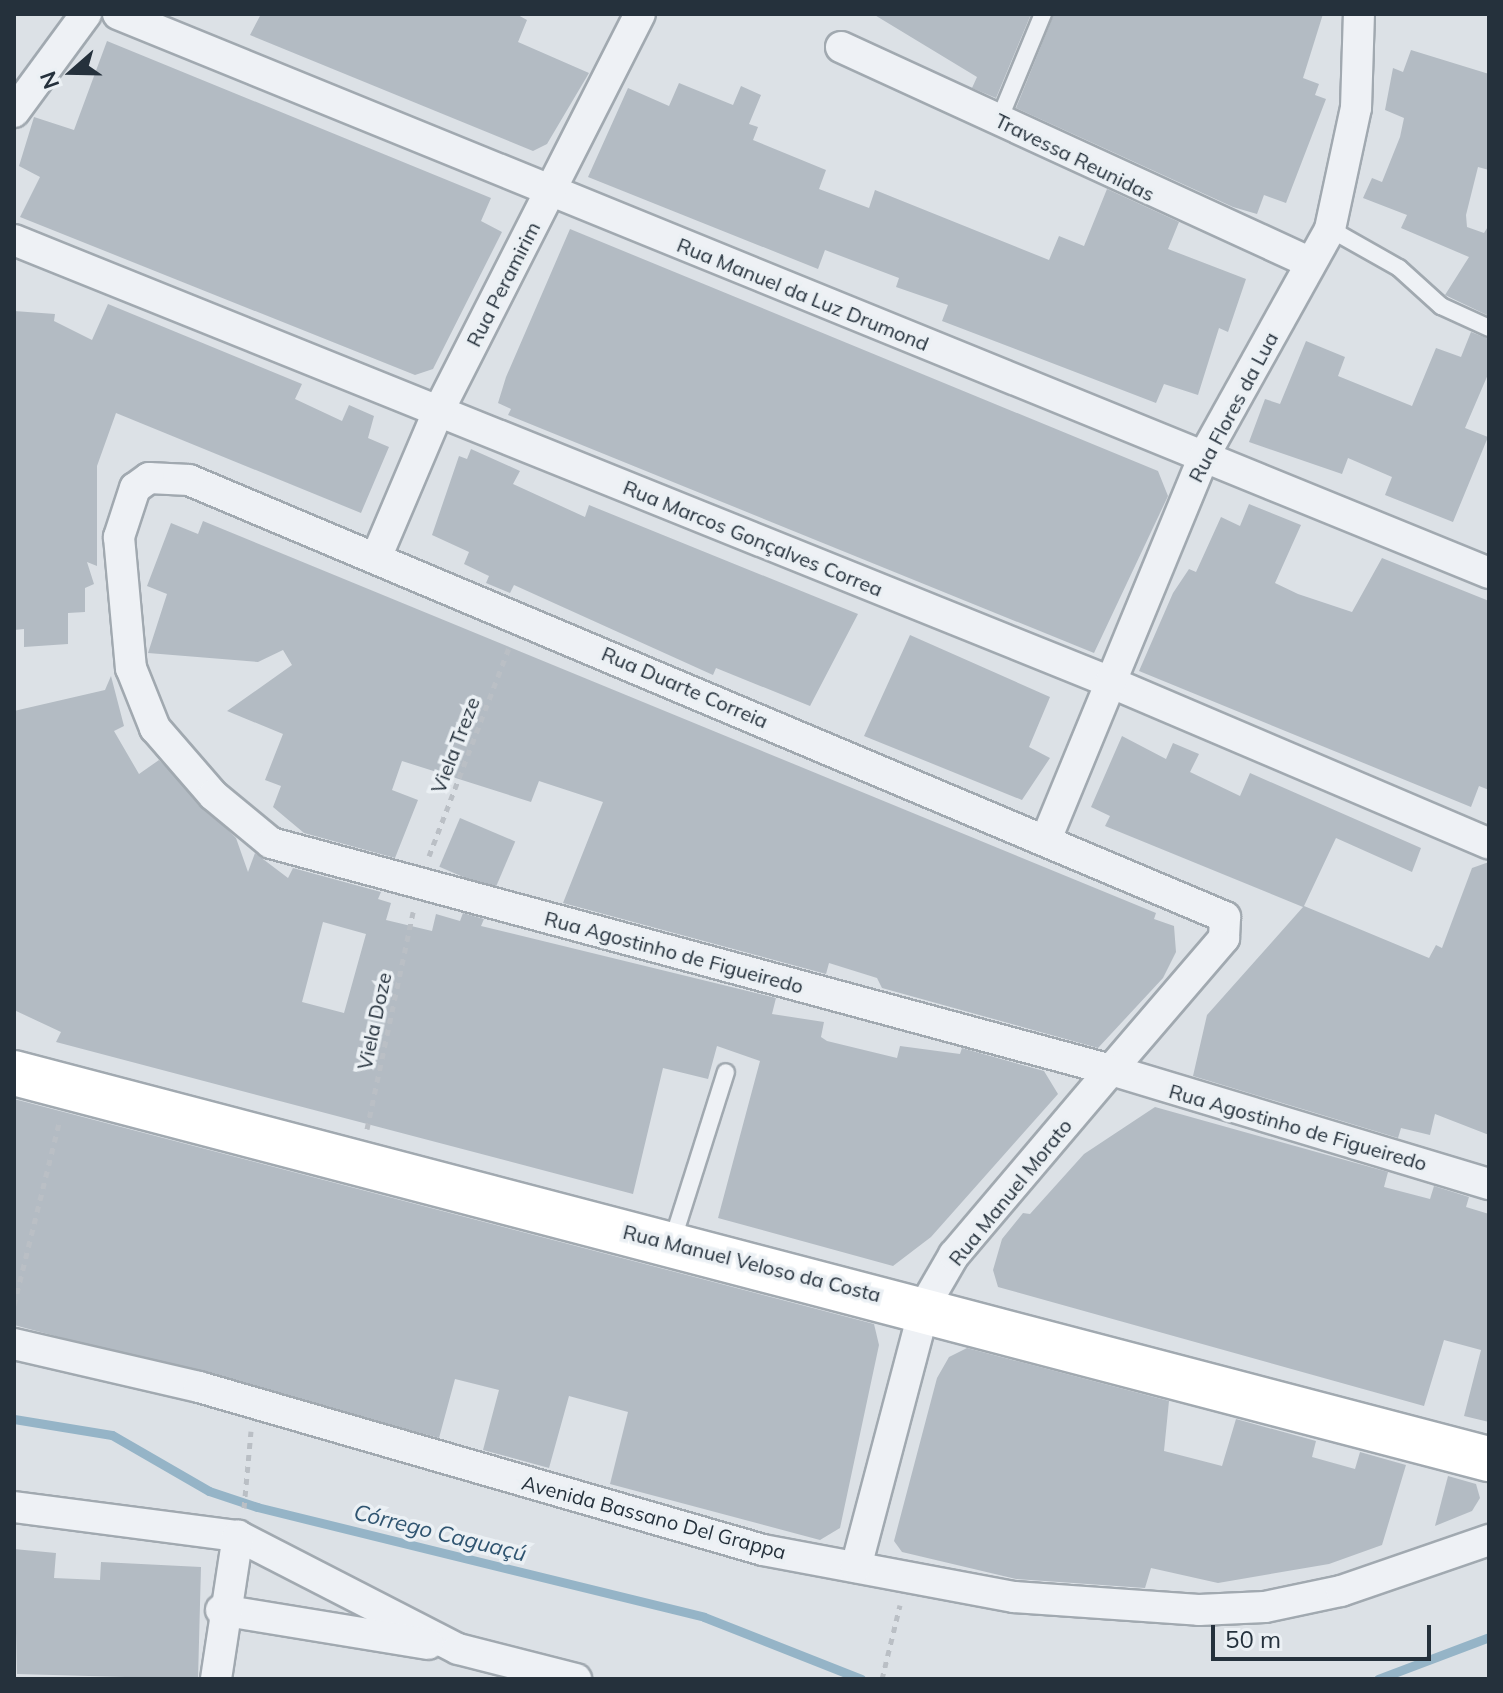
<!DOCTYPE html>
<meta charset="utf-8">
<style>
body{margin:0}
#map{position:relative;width:1503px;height:1693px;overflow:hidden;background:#dce1e6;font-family:Mulish,sans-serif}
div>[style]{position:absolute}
.stream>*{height:9px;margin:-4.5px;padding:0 4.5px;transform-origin:4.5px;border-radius:4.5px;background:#95b4c7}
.building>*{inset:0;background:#b3bbc3;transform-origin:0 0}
.path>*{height:5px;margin-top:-2.5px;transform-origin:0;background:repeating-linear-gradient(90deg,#babfc5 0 6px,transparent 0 12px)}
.roads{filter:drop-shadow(2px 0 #a1a9b0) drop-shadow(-2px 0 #a1a9b0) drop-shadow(0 2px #a1a9b0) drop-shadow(0 -2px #a1a9b0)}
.lane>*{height:16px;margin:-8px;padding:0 8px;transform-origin:8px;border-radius:8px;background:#eef1f5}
.street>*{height:30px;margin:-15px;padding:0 15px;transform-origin:15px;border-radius:15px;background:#eef1f5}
.secondary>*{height:44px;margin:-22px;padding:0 22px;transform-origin:22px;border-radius:22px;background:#fff}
span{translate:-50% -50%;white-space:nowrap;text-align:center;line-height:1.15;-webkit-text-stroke:7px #ebf0f4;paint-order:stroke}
.street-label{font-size:20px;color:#25313c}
.water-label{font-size:22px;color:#2f5470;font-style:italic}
.frame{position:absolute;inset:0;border:16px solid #25313c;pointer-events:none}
.north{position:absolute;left:32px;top:32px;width:80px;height:80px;-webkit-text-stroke:6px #ebf0f4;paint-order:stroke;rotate:250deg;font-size:22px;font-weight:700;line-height:32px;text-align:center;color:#25313c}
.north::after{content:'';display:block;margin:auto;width:28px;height:36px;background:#25313c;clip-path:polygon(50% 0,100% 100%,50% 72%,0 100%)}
.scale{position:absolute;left:1211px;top:1625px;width:220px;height:36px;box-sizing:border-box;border:4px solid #25313c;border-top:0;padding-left:10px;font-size:24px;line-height:28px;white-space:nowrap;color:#25313c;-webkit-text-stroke:6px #ebf0f4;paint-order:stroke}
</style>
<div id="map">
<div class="stream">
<i style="left:14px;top:1419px;width:99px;rotate:9.3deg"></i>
<i style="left:112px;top:1435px;width:112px;rotate:30deg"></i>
<i style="left:209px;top:1491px;width:51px;rotate:18.4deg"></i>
<i style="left:257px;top:1507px;width:460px;rotate:13.8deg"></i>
<i style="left:704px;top:1617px;width:169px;rotate:21.5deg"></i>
<i style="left:1378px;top:1679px;width:119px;rotate:-20.7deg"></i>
</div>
<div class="building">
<i style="clip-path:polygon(261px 14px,516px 14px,527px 20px,518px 42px,589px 73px,547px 144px,533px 151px,250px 35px)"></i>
<i style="clip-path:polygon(873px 14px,1031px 14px,996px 98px,972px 88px,977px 77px)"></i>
<i style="clip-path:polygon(1054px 14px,1323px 14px,1303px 78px,1319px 84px,1315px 95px,1326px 99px,1286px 203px,1264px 195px,1257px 214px,1233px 207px,1016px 108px)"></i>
<i style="clip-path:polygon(107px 41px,491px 198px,481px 221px,502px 232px,433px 369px,415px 375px,20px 217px,40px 177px,19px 166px,34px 117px,74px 130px)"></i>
<i style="clip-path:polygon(1411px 50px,1489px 74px,1489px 170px,1478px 167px,1466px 215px,1467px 227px,1484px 233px,1489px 225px,1489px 316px,1445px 295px,1469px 257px,1401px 228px,1407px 215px,1363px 198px,1372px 178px,1382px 182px,1400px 137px,1404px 118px,1385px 110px,1393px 68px,1403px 72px)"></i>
<i style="clip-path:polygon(679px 83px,733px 105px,741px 86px,761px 95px,749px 124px,758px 127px,753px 140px,826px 170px,819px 189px,869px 208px,875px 190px,1049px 260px,1059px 236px,1084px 246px,1107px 189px,1179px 222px,1168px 249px,1246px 279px,1228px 332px,1219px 328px,1198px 395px,1164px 384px,1156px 403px,942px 321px,948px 305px,896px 287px,899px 278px,825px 250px,818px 269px,588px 177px,628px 88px,669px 106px)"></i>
<i style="clip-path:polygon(570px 229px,1158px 471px,1168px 496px,1094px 653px,508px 415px,511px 409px,498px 403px,506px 377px)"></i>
<i style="clip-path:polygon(108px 304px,302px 384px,295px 399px,342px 421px,349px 405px,374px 416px,368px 438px,389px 447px,361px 513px,116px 413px,97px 466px,97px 566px,87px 562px,94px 584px,85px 588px,85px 612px,68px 613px,68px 644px,24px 647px,24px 629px,14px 630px,14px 311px,55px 314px,54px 321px,92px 340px)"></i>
<i style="clip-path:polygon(1471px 332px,1489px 339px,1489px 372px,1465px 428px,1488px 437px,1453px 522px,1385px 495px,1392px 477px,1348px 458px,1342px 474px,1249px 442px,1265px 399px,1280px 404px,1306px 341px,1345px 357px,1338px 376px,1412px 406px,1436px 348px,1461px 357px)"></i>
<i style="clip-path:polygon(471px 449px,520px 471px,513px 484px,585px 517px,589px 505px,858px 614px,810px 706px,716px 668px,713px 675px,514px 585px,510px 593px,486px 583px,489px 576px,464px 564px,469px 552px,432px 535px,459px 456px,467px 459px)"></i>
<i style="clip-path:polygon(1249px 504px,1301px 525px,1275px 583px,1298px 594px,1352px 612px,1382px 558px,1489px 601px,1489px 790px,1479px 786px,1471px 807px,1139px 671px,1173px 593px,1189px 569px,1196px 572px,1221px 517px,1240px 526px)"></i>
<i style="clip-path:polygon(203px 521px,1156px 913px,1154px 919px,1174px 926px,1176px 952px,1163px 978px,1098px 1048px,882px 988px,877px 978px,829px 963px,826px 974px,563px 903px,603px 802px,539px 781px,531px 802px,402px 761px,392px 790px,418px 800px,395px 858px,304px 833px,273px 807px,281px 786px,265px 780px,283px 734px,227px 711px,292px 665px,283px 650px,258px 662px,148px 653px,167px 594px,147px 586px,171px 523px,198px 534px)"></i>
<i style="clip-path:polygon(910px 635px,1050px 697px,1029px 747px,1050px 758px,1022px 800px,864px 736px)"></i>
<i style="clip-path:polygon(evenodd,111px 676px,124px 726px,114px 731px,139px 774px,159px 760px,236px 838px,248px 872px,255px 853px,288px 878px,293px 868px,381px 892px,378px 899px,391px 903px,386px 920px,432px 931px,436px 914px,460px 921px,463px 913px,484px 919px,481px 926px,776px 998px,772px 1014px,824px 1022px,821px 1037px,827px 1041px,897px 1058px,900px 1046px,960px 1054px,962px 1048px,1044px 1071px,1058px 1094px,931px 1237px,893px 1266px,718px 1218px,760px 1061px,717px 1046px,708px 1079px,663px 1068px,633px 1194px,56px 1042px,61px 1032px,14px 1010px,14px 711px,105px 690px,111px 676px,323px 922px,366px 934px,344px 1013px,302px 1002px,323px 922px)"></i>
<i style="clip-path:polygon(1122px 736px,1166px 759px,1173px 743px,1199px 754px,1190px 772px,1240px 796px,1250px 773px,1421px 848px,1412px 872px,1336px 838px,1304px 906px,1429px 958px,1436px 945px,1442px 948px,1472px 868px,1489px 862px,1489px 1135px,1435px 1114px,1430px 1135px,1401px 1128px,1398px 1138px,1193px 1076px,1207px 1015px,1303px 907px,1105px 826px,1110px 816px,1091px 807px)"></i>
<i style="left:460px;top:818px;width:60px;height:53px;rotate:23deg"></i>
<i style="clip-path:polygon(14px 1099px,874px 1324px,879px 1345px,840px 1528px,820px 1540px,610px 1484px,628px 1412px,569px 1396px,549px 1468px,483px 1450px,499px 1390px,455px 1379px,439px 1438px,14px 1325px)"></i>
<i style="clip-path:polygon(1155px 1107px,1388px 1172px,1384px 1187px,1430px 1199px,1434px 1186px,1469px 1197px,1466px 1207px,1489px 1214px,1489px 1422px,1464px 1416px,1481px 1350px,1444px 1340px,1424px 1406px,998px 1287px,993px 1270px,1002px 1239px,1023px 1213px,1030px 1214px,1084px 1154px)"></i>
<i style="clip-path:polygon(967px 1348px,1169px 1401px,1164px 1451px,1222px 1466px,1236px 1419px,1316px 1441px,1312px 1457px,1355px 1469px,1360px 1452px,1406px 1465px,1382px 1545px,1329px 1564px,1218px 1583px,1151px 1568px,1145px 1588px,1016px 1579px,902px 1552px,894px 1541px,937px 1378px,949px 1357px)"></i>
<i style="clip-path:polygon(1448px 1476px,1476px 1484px,1480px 1498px,1472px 1511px,1435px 1526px)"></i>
<i style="clip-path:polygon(14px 1549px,56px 1553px,54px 1578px,100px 1580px,101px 1562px,201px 1567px,198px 1679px,17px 1674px)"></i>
</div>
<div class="path">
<i style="left:429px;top:856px;width:226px;rotate:-69deg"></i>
<i style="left:367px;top:1129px;width:222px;rotate:-78deg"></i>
<i style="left:14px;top:1305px;width:192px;rotate:-76.1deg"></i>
<i style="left:244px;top:1508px;width:77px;rotate:-84.8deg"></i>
<i style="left:882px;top:1679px;width:76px;rotate:-76.3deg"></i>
</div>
<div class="roads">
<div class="lane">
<i style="left:999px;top:120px;width:115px;rotate:-67.5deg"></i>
<i style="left:1330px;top:229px;width:79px;rotate:29.5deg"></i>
<i style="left:1399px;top:268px;width:57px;rotate:42.1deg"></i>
<i style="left:1441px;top:306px;width:53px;rotate:24.6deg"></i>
<i style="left:672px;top:1242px;width:178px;rotate:-72.4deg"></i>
</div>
<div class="street">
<i style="left:118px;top:14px;width:1481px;rotate:22.18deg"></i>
<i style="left:841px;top:47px;width:517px;rotate:24.68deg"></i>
<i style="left:14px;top:112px;width:122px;rotate:-53.7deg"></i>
<i style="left:14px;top:240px;width:1182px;rotate:21.96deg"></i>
<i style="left:1110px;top:682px;width:412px;rotate:23.1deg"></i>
<i style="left:376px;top:558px;width:159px;rotate:-67deg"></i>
<i style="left:438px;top:412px;width:446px;rotate:-63.1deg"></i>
<i style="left:1047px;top:837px;width:414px;rotate:-67.6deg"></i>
<i style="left:1205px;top:454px;width:257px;rotate:-60.9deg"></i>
<i style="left:1330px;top:229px;width:124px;rotate:-77.9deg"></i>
<i style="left:1356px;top:108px;width:94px;rotate:-88.2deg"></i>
<i style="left:14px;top:1344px;width:190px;rotate:13.1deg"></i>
<i style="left:199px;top:1387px;width:587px;rotate:16.12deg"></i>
<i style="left:763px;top:1550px;width:255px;rotate:10.6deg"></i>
<i style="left:1014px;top:1597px;width:185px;rotate:4deg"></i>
<i style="left:1199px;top:1610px;width:66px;rotate:-2.6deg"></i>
<i style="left:1265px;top:1607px;width:78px;rotate:-11.9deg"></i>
<i style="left:1341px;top:1591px;width:157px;rotate:-19deg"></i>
<i style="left:14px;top:1507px;width:226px;rotate:7.4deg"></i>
<i style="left:238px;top:1536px;width:247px;rotate:27.2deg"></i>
<i style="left:458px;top:1649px;width:122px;rotate:14.3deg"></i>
<i style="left:856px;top:1567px;width:271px;rotate:-75.2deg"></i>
<i style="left:925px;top:1305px;width:58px;rotate:-59.9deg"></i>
<i style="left:954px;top:1255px;width:243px;rotate:-49.7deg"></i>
<i style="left:1111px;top:1070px;width:174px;rotate:-49.4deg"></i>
<i style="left:1224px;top:938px;width:21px;rotate:-87deg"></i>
<i style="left:1225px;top:917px;width:1124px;rotate:-157.13deg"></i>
<i style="left:189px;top:480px;width:40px;rotate:-177.1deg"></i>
<i style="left:149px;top:478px;width:17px;rotate:144deg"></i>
<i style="left:135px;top:488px;width:52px;rotate:108.1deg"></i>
<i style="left:119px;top:537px;width:132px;rotate:84.8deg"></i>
<i style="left:131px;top:668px;width:65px;rotate:68.2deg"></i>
<i style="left:155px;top:728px;width:89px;rotate:49.1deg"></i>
<i style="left:213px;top:795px;width:75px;rotate:39.6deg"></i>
<i style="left:271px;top:843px;width:870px;rotate:15.12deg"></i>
<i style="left:1111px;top:1070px;width:395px;rotate:16.8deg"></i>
<i style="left:221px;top:1610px;width:210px;rotate:9.3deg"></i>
<i style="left:216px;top:1679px;width:145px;rotate:-81.3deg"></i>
</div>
<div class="secondary">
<i style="left:14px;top:1073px;width:1525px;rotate:14.67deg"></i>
</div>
</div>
<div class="street-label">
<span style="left:1075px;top:157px;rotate:26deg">Travessa Reunidas</span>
<span style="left:503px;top:284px;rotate:-63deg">Rua Peramirim</span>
<span style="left:803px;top:294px;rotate:22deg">Rua Manuel da Luz Drumond</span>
<span style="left:1233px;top:407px;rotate:-62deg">Rua Flores da Lua</span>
<span style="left:753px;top:538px;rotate:22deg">Rua Marcos Gonçalves Correa</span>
<span style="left:685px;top:687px;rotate:23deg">Rua Duarte Correia</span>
<span style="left:455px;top:745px;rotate:-69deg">Viela Treze</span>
<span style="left:674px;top:952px;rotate:15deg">Rua Agostinho de Figueiredo</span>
<span style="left:374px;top:1021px;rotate:-78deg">Viela Doze</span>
<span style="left:1298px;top:1127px;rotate:16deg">Rua Agostinho de Figueiredo</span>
<span style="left:1010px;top:1192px;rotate:-51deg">Rua Manuel Morato</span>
<span style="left:752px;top:1263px;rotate:14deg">Rua Manuel Veloso da Costa</span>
<span style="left:654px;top:1517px;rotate:15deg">Avenida Bassano Del Grappa</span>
</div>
<div class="water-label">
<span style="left:440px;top:1533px;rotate:14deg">Córrego Caguaçú</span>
</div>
<div class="frame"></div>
<div class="north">N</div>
<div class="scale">50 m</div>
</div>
